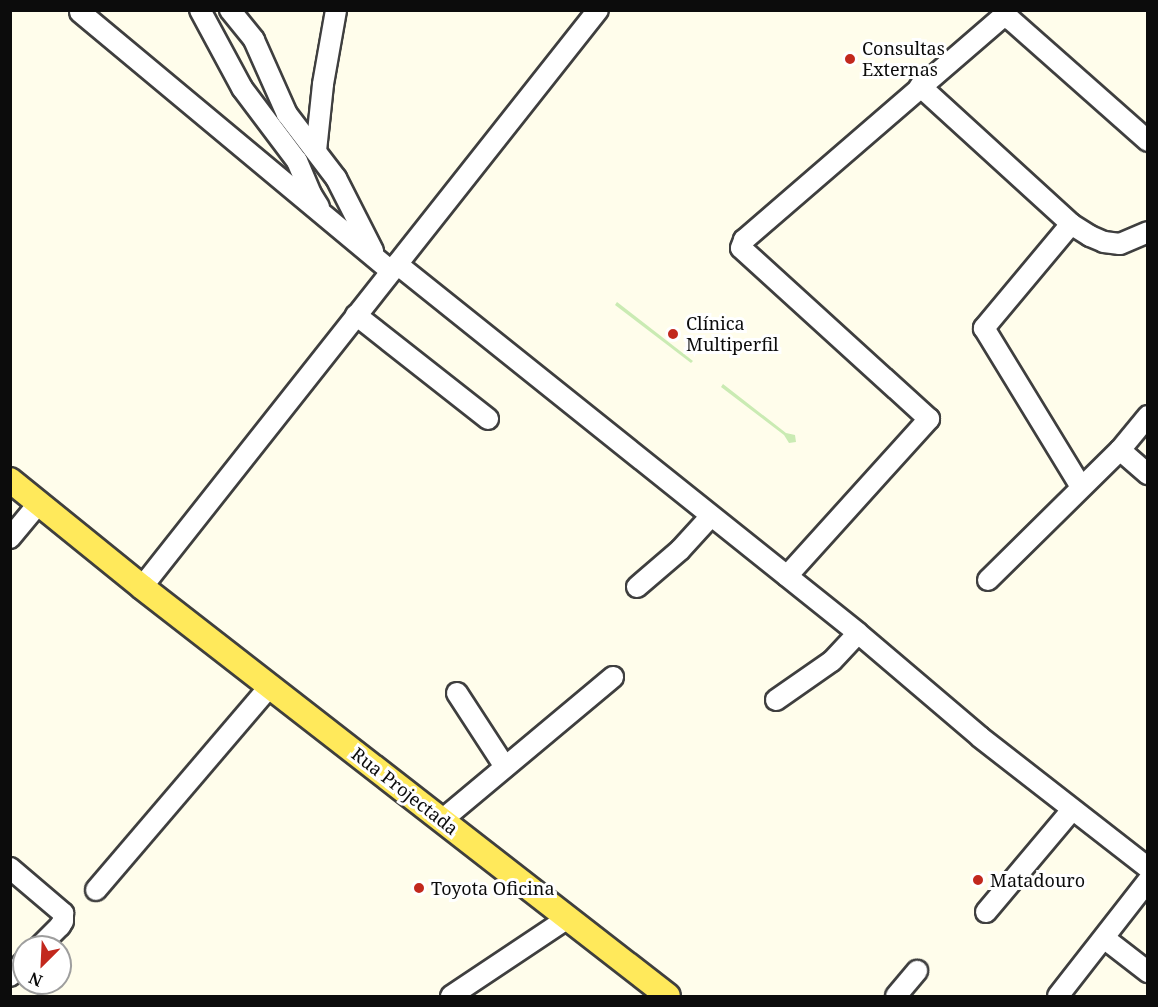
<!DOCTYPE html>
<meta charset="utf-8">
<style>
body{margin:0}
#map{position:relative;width:1158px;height:1007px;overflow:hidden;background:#fffdeb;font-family:"Noto Serif",serif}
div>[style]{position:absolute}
.green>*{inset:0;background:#caebb3}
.roads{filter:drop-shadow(2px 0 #3f3f3f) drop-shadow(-2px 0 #3f3f3f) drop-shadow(0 2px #3f3f3f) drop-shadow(0 -2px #3f3f3f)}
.minor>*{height:20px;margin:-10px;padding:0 10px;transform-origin:10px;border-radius:10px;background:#fff}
.major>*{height:24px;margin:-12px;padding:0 12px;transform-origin:12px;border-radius:12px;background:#ffe95b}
.dots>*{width:16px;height:16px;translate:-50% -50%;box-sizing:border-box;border:3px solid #fff;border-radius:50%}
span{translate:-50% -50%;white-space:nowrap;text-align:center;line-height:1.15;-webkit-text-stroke:6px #fff;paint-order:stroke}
.poi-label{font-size:18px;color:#0c0c0c}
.left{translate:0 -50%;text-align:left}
.street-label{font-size:18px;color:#0c0c0c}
.frame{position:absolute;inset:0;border:12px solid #0c0c0c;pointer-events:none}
.north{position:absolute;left:12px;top:935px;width:60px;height:60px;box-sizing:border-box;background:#fff;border:2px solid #9e9e9e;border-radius:50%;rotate:204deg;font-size:16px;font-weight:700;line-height:24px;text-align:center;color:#0c0c0c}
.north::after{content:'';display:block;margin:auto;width:21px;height:27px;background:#c2281d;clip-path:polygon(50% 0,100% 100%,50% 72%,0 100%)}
</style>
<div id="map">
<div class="green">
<i style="clip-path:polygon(617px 302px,693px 361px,691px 363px,615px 305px)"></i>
<i style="clip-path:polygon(723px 384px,786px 433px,795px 435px,796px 442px,789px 443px,784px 435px,721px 387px)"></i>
</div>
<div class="roads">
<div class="minor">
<i style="left:200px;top:10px;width:89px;rotate:61.7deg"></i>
<i style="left:242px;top:88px;width:91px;rotate:53deg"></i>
<i style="left:297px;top:161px;width:36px;rotate:67deg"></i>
<i style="left:311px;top:194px;width:15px;rotate:58deg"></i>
<i style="left:230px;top:10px;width:38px;rotate:51deg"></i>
<i style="left:254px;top:40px;width:81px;rotate:66deg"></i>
<i style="left:287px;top:114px;width:81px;rotate:52.6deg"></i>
<i style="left:336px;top:178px;width:82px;rotate:63.1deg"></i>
<i style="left:80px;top:12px;width:405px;rotate:39.8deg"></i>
<i style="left:920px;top:86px;width:205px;rotate:42.4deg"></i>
<i style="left:1071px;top:224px;width:22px;rotate:32deg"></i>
<i style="left:1090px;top:236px;width:15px;rotate:23deg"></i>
<i style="left:1104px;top:242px;width:16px;rotate:7deg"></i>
<i style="left:1120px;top:244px;width:30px;rotate:-23deg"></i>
<i style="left:316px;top:151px;width:67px;rotate:-84deg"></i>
<i style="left:323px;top:84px;width:75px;rotate:-80deg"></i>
<i style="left:1071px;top:224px;width:136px;rotate:129.9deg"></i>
<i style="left:984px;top:328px;width:186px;rotate:58.6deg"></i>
<i style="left:397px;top:264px;width:590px;rotate:38.67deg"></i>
<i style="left:858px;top:633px;width:160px;rotate:40.4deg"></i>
<i style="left:980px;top:737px;width:213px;rotate:37.9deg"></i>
<i style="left:356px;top:315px;width:168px;rotate:38.2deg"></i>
<i style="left:1120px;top:450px;width:37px;rotate:41deg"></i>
<i style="left:10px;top:538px;width:45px;rotate:-50.4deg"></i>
<i style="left:787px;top:576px;width:212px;rotate:-47.9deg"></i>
<i style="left:929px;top:419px;width:254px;rotate:-137.7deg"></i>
<i style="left:741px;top:248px;width:9px;rotate:-69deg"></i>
<i style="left:744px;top:240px;width:341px;rotate:-40.8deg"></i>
<i style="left:1002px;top:17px;width:8px;rotate:14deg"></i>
<i style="left:1010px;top:19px;width:184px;rotate:41.5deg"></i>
<i style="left:988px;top:580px;width:185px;rotate:-44.6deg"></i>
<i style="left:1120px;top:450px;width:44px;rotate:-50.5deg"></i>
<i style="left:142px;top:587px;width:735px;rotate:-51.68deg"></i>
<i style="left:637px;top:587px;width:57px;rotate:-40.7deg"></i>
<i style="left:680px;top:550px;width:46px;rotate:-47.6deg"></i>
<i style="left:457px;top:693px;width:88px;rotate:57deg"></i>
<i style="left:776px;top:700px;width:68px;rotate:-34.9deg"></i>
<i style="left:832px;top:661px;width:38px;rotate:-47deg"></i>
<i style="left:442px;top:820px;width:223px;rotate:-39.9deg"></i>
<i style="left:10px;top:868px;width:70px;rotate:40.3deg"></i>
<i style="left:63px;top:913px;width:8px;rotate:90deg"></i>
<i style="left:63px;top:921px;width:6px;rotate:121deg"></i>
<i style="left:60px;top:926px;width:30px;rotate:135deg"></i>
<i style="left:96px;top:890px;width:268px;rotate:-49.5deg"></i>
<i style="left:986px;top:912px;width:133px;rotate:-49.9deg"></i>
<i style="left:1104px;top:938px;width:56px;rotate:37.7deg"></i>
<i style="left:10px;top:976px;width:20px;rotate:-45deg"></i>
<i style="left:451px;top:996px;width:141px;rotate:-33.7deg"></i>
<i style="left:896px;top:996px;width:33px;rotate:-50deg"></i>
<i style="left:1058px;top:996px;width:146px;rotate:-52deg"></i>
</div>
<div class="major">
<i style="left:10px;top:480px;width:170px;rotate:39deg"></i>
<i style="left:142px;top:587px;width:666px;rotate:37.87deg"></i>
</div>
</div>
<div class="dots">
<i style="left:850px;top:59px;background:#c2281d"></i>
<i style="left:673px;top:334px;background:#c2281d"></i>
<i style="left:978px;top:880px;background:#c2281d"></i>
<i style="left:419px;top:888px;background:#c2281d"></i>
</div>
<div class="poi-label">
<span class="left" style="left:862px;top:59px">Consultas<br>Externas</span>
<span class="left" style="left:686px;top:334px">Clínica<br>Multiperfil</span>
<span class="left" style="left:990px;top:880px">Matadouro</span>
<span class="left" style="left:431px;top:888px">Toyota Oficina</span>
</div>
<div class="street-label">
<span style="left:405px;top:791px;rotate:38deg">Rua Projectada</span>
</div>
<div class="frame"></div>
<div class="north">N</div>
</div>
